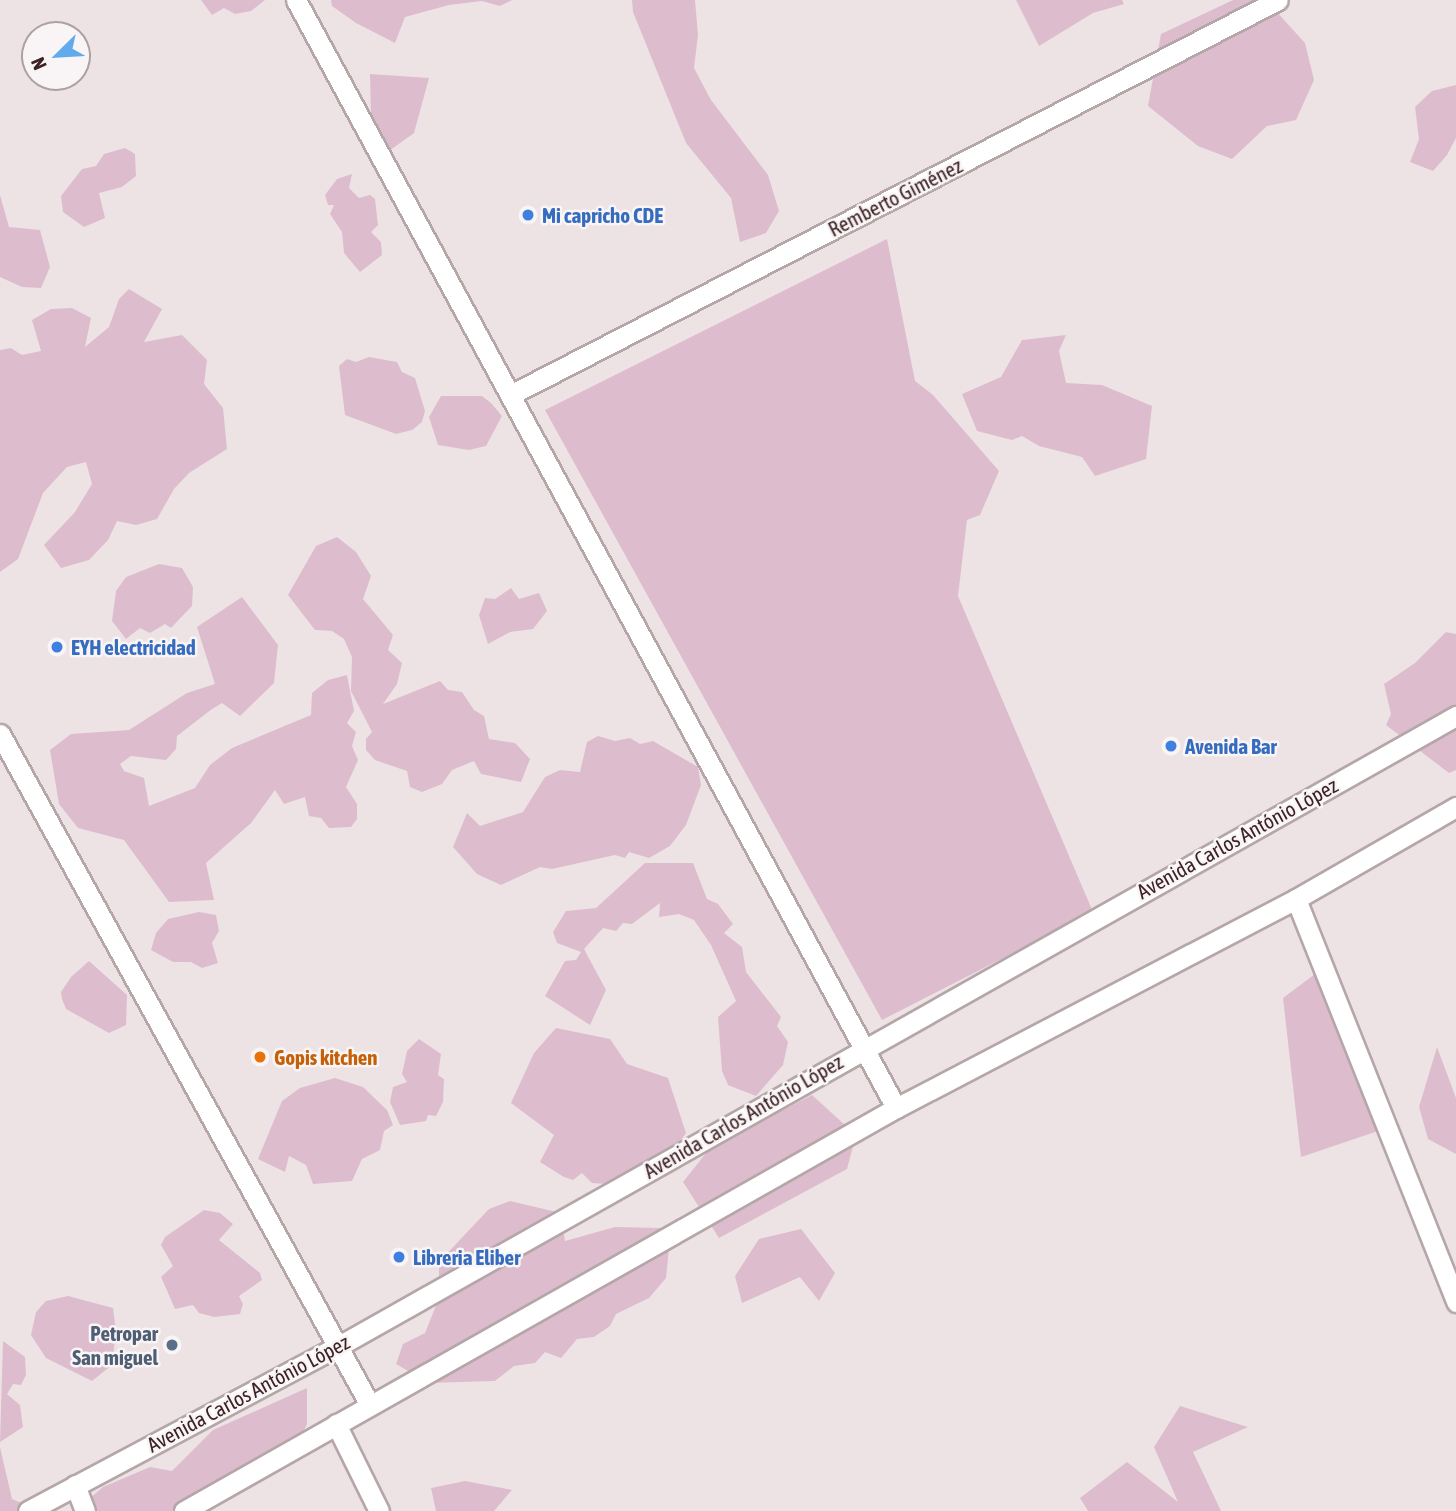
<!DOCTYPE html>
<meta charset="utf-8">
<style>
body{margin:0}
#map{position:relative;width:1456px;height:1511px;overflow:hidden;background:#ede3e5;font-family:"Asap Condensed",sans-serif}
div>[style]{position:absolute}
.green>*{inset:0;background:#ddbdcd}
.roads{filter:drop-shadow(2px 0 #b5a6a8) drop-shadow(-2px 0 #b5a6a8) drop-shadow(0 2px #b5a6a8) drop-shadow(0 -2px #b5a6a8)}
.service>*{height:19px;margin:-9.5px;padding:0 9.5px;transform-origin:9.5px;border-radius:9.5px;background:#fff}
.minor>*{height:19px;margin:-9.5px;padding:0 9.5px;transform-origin:9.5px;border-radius:9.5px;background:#fff}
.secondary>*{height:19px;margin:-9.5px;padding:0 9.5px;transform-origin:9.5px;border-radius:9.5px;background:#fff}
.dots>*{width:19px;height:19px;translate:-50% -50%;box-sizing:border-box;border:4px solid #f9f4f5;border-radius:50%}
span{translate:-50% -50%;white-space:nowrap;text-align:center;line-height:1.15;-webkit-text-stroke:5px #f9f4f5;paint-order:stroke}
.street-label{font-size:21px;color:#3d2325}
.shop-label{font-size:21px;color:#366cbe;font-weight:700}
.left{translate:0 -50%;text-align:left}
.food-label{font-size:21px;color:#c56008;font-weight:700}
.service-label{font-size:21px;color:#4e5e75;font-weight:700}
.right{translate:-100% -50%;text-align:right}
.north{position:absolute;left:21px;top:21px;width:70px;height:70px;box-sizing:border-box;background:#f9f4f5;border:2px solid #aea0a2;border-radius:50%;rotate:246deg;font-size:19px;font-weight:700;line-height:28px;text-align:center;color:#3d2325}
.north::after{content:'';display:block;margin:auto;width:24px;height:32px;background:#61abed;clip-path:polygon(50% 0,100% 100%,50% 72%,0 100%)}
</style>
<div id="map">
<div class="green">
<i style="clip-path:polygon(201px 0,265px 0,251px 11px,235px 14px,224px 8px,212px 15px)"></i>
<i style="clip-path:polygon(331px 0,512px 0,500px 6px,482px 1px,449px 5px,405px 17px,395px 43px,356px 23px,332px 6px)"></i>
<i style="clip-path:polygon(632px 0,695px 0,698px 35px,694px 68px,711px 100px,768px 175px,779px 211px,766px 233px,740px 242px,731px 198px,686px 143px,633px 12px)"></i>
<i style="clip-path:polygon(1016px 0,1122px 0,1124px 4px,1093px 13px,1039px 46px)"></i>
<i style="clip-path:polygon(1233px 0,1266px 0,1305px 43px,1314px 80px,1296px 120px,1267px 126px,1232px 159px,1198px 146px,1148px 106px,1161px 34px)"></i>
<i style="clip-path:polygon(370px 74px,429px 78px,414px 133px,389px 151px,371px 117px)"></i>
<i style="clip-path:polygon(1456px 85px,1456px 138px,1447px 155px,1433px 171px,1410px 162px,1419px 139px,1415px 107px,1432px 91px)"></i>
<i style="clip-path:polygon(125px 148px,135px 154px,136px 176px,122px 187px,99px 193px,105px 218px,84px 227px,63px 212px,61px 196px,82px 169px,96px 166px,104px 154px)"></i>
<i style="clip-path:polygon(352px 174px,349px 188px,359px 198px,370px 195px,375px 199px,378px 225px,371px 232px,381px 242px,382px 255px,360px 272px,344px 253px,342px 232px,330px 214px,334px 205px,328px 205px,325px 195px,337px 179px)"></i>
<i style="clip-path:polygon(0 195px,9px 227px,40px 230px,50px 267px,41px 288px,22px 287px,0 277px)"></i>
<i style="clip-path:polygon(887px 239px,915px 381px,933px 395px,999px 471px,980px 515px,967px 520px,958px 596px,1093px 912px,882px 1020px,545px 410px)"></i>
<i style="clip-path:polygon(129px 289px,162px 309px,144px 342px,182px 335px,207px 360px,204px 384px,223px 408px,227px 449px,189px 473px,174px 489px,157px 519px,136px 525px,117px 521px,108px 540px,89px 560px,61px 568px,44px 545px,75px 512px,92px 484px,86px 462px,67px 467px,43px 493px,18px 559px,0 572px,0 350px,11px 348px,22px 355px,41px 351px,32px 320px,51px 309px,72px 308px,91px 318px,85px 347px,109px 327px,119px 299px)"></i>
<i style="clip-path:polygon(1066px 335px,1059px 351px,1066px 383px,1102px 385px,1152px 406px,1146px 459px,1095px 476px,1082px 457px,1039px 446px,1022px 436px,1012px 440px,977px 431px,962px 394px,1001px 377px,1022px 340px)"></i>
<i style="clip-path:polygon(369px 357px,397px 362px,402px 372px,415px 378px,425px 411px,422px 422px,412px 430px,396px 434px,345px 415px,339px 366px,347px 359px,356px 362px)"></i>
<i style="clip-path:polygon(441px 396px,482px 396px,491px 403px,502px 416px,486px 446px,469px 450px,438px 445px,429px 417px)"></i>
<i style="clip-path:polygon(337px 537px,356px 552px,371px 576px,363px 599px,393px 635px,388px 650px,402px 663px,397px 684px,383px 704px,440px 681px,448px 690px,462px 692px,474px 710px,484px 716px,489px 739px,515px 743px,530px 759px,521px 782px,481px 774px,474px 761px,452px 770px,442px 784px,422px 792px,410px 787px,407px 771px,375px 760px,366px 750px,366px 739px,372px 732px,351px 691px,352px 657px,344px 639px,332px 631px,315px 630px,288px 595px,316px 546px)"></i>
<i style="clip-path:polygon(159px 564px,182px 568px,193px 587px,192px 606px,171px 628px,165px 624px,150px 633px,140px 628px,126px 639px,112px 621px,116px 591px,126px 577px)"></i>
<i style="clip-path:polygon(511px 588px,519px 599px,539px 593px,547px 611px,533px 629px,510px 632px,488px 644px,479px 615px,485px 598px,495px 599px)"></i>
<i style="clip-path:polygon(242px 597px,278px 645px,274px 683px,240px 716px,222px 703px,212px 709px,177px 736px,176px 749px,166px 760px,131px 756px,120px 764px,124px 771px,144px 778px,149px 806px,195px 788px,210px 765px,232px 748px,311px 715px,312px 693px,328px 680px,347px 675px,354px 711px,347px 723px,356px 732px,352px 746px,358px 760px,346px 787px,357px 804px,357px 819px,351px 827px,329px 828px,321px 818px,309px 816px,305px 797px,284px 804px,275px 790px,251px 823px,206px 863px,214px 900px,169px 902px,124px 840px,78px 828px,59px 804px,50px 750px,71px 734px,129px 730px,187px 693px,215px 684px,197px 627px)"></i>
<i style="clip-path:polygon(1446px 632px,1456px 634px,1456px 770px,1449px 773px,1386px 725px,1391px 714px,1384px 684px,1415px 663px)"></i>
<i style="clip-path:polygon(598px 736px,615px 741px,630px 738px,640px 744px,653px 741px,698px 767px,701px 785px,686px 825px,670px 846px,649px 858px,629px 852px,625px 858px,615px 855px,552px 869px,540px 867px,501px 885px,477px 874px,453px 847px,467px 813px,480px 826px,523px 812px,545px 777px,560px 770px,580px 772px,587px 742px)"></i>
<i style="clip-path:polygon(645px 863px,693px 863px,707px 899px,718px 904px,733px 924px,724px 933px,742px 947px,746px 972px,781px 1017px,777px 1026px,788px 1042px,783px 1065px,756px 1096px,728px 1085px,722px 1071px,718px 1017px,736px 1001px,711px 945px,694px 920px,679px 914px,659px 917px,660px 903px,632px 924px,623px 923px,616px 931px,603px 928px,584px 949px,606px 990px,590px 1025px,545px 996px,565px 961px,576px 960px,581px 952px,557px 943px,553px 932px,566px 911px,596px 908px)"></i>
<i style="clip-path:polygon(199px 912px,216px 915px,219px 931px,212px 943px,218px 963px,202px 968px,191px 962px,173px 962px,151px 950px,156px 933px,168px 919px)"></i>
<i style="clip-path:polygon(89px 961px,127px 995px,126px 1025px,109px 1033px,66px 1009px,62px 999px,61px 992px,71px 977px)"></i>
<i style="clip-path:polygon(1315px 974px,1390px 1127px,1301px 1157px,1283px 998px)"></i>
<i style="clip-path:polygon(556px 1028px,610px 1039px,627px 1064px,668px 1078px,686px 1133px,667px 1159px,606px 1184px,592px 1183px,582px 1173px,573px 1180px,564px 1177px,540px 1162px,554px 1135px,511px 1103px,534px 1053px)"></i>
<i style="clip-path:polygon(419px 1039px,441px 1054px,438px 1075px,444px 1079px,443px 1102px,436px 1116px,428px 1115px,426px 1121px,400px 1125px,390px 1102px,393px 1087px,407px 1082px,402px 1074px,407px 1051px)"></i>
<i style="clip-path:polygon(1437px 1047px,1456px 1098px,1456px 1154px,1428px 1139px,1419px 1107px)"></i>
<i style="clip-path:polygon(335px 1078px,363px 1087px,387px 1110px,393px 1125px,384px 1131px,380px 1150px,362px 1159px,352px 1181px,313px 1184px,306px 1165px,289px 1156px,285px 1172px,258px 1159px,282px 1101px,300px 1088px)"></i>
<i style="clip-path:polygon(812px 1095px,856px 1135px,847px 1169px,719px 1238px,683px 1182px,710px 1148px)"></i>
<i style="clip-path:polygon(510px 1201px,561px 1213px,565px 1241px,615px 1227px,661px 1228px,669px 1248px,666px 1278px,649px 1298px,616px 1314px,610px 1326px,594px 1337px,577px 1339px,561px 1358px,545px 1352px,535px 1363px,514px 1366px,495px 1381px,429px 1383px,396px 1364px,403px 1344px,425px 1333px,439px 1298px,439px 1262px,489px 1209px)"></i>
<i style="clip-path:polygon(204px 1210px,220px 1213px,233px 1224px,219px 1240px,260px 1273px,262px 1280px,239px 1296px,243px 1304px,240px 1314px,214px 1317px,199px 1313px,193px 1305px,175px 1309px,161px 1277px,173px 1266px,161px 1245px,165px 1237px)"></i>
<i style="clip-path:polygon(801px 1229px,835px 1273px,819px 1301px,800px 1277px,742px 1303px,735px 1276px,759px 1239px)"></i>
<i style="clip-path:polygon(68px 1296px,113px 1308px,116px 1331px,112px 1365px,92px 1381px,46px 1358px,31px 1335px,36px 1312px,46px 1301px)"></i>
<i style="clip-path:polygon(3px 1341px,25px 1357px,26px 1375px,21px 1385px,13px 1384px,7px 1394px,20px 1405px,23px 1427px,0 1442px)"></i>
<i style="clip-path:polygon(307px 1388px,307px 1424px,288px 1462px,199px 1511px,87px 1511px,89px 1499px,103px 1487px,150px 1467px,172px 1471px,213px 1430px)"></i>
<i style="clip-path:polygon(1180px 1406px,1248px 1427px,1193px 1452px,1221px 1511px,1088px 1511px,1080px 1498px,1127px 1462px,1178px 1502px,1154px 1447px)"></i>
<i style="clip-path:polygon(0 1447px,12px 1499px,41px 1511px,0 1511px)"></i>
<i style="clip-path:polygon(465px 1481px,512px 1490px,494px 1511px,436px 1511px,431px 1488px)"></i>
</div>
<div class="roads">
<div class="service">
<i style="left:336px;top:1424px;width:97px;rotate:63.7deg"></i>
</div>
<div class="minor">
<i style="left:296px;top:0;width:1260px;rotate:61.56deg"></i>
<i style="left:512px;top:394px;width:861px;rotate:-27.22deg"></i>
<i style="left:0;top:734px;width:766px;rotate:61.13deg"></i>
<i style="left:1296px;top:899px;width:434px;rotate:68.3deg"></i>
<i style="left:75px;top:1485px;width:28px;rotate:69deg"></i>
</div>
<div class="secondary">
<i style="left:28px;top:1511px;width:350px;rotate:-28deg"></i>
<i style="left:337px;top:1347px;width:1285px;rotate:-29.42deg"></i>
<i style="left:184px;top:1511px;width:818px;rotate:-29.51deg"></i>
<i style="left:896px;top:1108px;width:451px;rotate:-27.6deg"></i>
<i style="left:1296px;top:899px;width:185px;rotate:-29.9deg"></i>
</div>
</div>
<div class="dots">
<i style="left:528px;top:215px;background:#3f7fe0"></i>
<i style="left:57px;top:647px;background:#3f7fe0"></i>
<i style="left:1171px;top:746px;background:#3f7fe0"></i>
<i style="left:260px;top:1057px;background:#e8710a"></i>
<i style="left:399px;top:1257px;background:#3f7fe0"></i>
<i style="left:172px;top:1345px;background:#5c6f8a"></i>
</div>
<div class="street-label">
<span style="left:895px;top:197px;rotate:-27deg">Remberto Giménez</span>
<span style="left:1237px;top:838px;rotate:-29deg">Avenida Carlos António López</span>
<span style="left:743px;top:1116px;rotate:-30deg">Avenida Carlos António López</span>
<span style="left:248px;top:1393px;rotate:-28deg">Avenida Carlos António López</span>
</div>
<div class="shop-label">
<span class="left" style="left:542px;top:215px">Mi capricho CDE</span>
<span class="left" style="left:71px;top:647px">EYH electricidad</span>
<span class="left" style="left:1185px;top:746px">Avenida Bar</span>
<span class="left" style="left:413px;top:1257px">Libreria Eliber</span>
</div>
<div class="food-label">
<span class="left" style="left:274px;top:1057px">Gopis kitchen</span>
</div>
<div class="service-label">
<span class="right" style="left:158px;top:1345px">Petropar<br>San miguel</span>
</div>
<div class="north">N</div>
</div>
